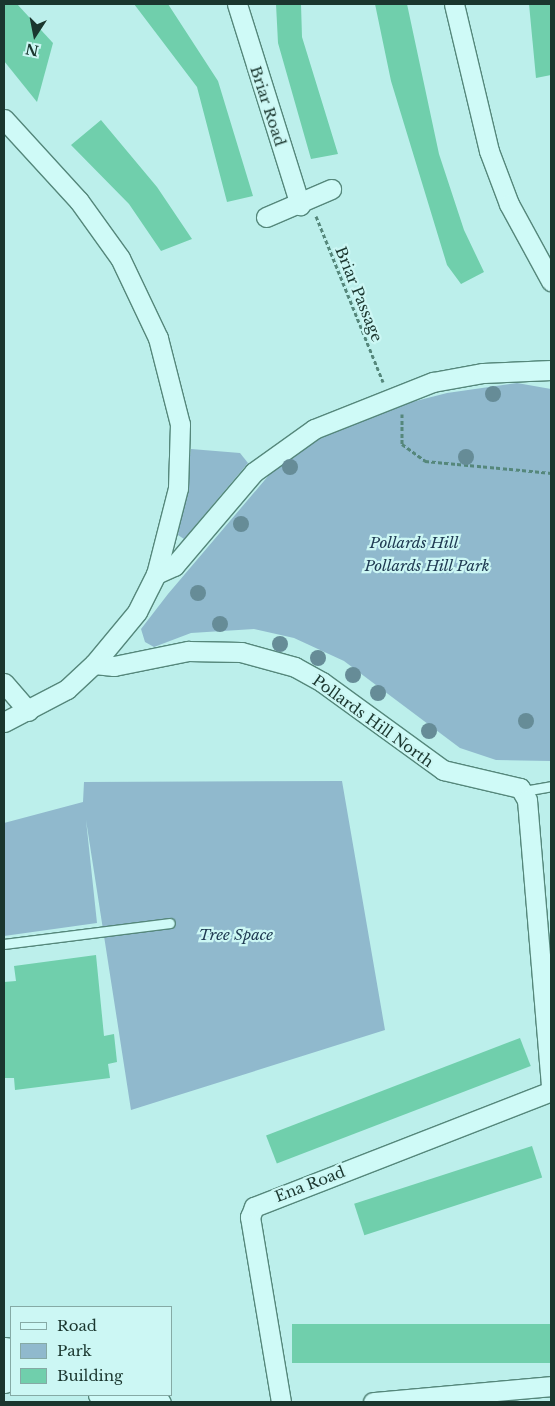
<!DOCTYPE html>
<style>
body{margin:0}
#map{position:relative;width:555px;height:1406px;overflow:hidden;background:#bcefeb;font-family:"Libre Baskerville",serif}
div>[style]{position:absolute}
.green>*{inset:0;background:#90b9cd}
.building>*{inset:0;background:#70cfac;transform-origin:0 0}
.path>*{height:3px;margin-top:-1.5px;transform-origin:0;background:repeating-linear-gradient(90deg,#55877b 0 4px,transparent 0 6.5px)}
.roads{filter:drop-shadow(1px 0 #55877b) drop-shadow(-1px 0 #55877b) drop-shadow(0 1px #55877b) drop-shadow(0 -1px #55877b)}
.service>*{height:9px;margin:-4.5px;padding:0 4.5px;transform-origin:4.5px;border-radius:4.5px;background:#cffaf7}
.minor>*{height:19px;margin:-9.5px;padding:0 9.5px;transform-origin:9.5px;border-radius:9.5px;background:#cffaf7}
.trees>*{width:16px;height:16px;margin:-8px;border-radius:50%;background:#668c97}
span{translate:-50% -50%;white-space:nowrap;text-align:center;line-height:1.15;-webkit-text-stroke:4.5px #ccf7f4;paint-order:stroke}
.street-label{font-size:15px;color:#1a362e}
.park-label{font-size:15px;color:#203b53;font-style:italic}
.frame{position:absolute;inset:0;border:5px solid #1a362e;pointer-events:none}
.legend{position:absolute;left:10px;top:1306px;width:162px;height:90px;box-sizing:border-box;background:#ccf7f4;border:1px solid #85aaa5;margin:0;padding:6px 9px;list-style:none;font-size:15px;color:#1a362e}
.legend li{display:flex;align-items:center;gap:10px;height:25px}
.legend b{width:25px;border:1px solid #85aaa5}
.north{position:absolute;left:10px;top:10px;width:50px;height:50px;-webkit-text-stroke:4px #ccf7f4;paint-order:stroke;rotate:191deg;font-size:14px;font-weight:700;line-height:20px;text-align:center;color:#1a362e}
.north::after{content:'';display:block;margin:auto;width:18px;height:22px;background:#1a362e;clip-path:polygon(50% 0,100% 100%,50% 72%,0 100%)}
</style>
<div id="map">
<div class="green">
<i style="clip-path:polygon(517px 383px,551px 389px,551px 761px,496px 760px,460px 748px,344px 661px,294px 638px,254px 629px,191px 633px,154px 647px,145px 642px,141px 629px,168px 594px,269px 475px,319px 436px,373px 412px,447px 393px)"></i>
<i style="clip-path:polygon(191px 449px,240px 453px,248px 463px,184px 539px,178px 535px)"></i>
<i style="clip-path:polygon(342px 781px,385px 1030px,131px 1110px,86px 820px,97px 923px,4px 936px,4px 823px,83px 802px,84px 782px)"></i>
</div>
<div class="building">
<i style="clip-path:polygon(4px 4px,17px 4px,53px 43px,37px 102px,4px 61px)"></i>
<i style="clip-path:polygon(134px 4px,168px 4px,218px 81px,253px 196px,227px 202px,197px 87px)"></i>
<i style="clip-path:polygon(276px 4px,301px 4px,302px 37px,338px 154px,311px 159px,278px 43px)"></i>
<i style="clip-path:polygon(375px 4px,407px 4px,439px 154px,464px 230px,484px 272px,461px 284px,447px 265px,391px 81px)"></i>
<i style="clip-path:polygon(529px 4px,551px 4px,551px 75px,536px 78px)"></i>
<i style="clip-path:polygon(101px 120px,157px 187px,192px 239px,161px 251px,129px 204px,71px 145px)"></i>
<i style="clip-path:polygon(96px 955px,104px 1036px,114px 1034px,117px 1062px,108px 1064px,110px 1078px,15px 1090px,14px 1078px,4px 1078px,4px 982px,16px 981px,14px 966px)"></i>
<i style="left:520px;top:1038px;width:30px;height:272px;rotate:69deg"></i>
<i style="left:532px;top:1146px;width:33px;height:187px;rotate:72deg"></i>
<i style="left:551px;top:1324px;width:39px;height:259px;rotate:90deg"></i>
</div>
<div class="path">
<i style="left:316px;top:216px;width:179px;rotate:68deg"></i>
<i style="left:402px;top:414px;width:30px;rotate:90deg"></i>
<i style="left:402px;top:444px;width:29px;rotate:36deg"></i>
<i style="left:425px;top:461px;width:127px;rotate:5.4deg"></i>
</div>
<div class="roads">
<div class="service">
<i style="left:524px;top:791px;width:27px;rotate:-10deg"></i>
<i style="left:4px;top:944px;width:167px;rotate:-7.2deg"></i>
</div>
<div class="minor">
<i style="left:237px;top:4px;width:211px;rotate:72.6deg"></i>
<i style="left:454px;top:4px;width:151px;rotate:76.6deg"></i>
<i style="left:489px;top:151px;width:57px;rotate:69.3deg"></i>
<i style="left:509px;top:204px;width:88px;rotate:61.4deg"></i>
<i style="left:4px;top:119px;width:111px;rotate:47.6deg"></i>
<i style="left:79px;top:201px;width:70px;rotate:54.3deg"></i>
<i style="left:120px;top:258px;width:89px;rotate:64.6deg"></i>
<i style="left:158px;top:338px;width:89px;rotate:75.7deg"></i>
<i style="left:180px;top:424px;width:64px;rotate:91.8deg"></i>
<i style="left:178px;top:488px;width:89px;rotate:104.3deg"></i>
<i style="left:156px;top:574px;width:42px;rotate:116.6deg"></i>
<i style="left:137px;top:612px;width:67px;rotate:129.6deg"></i>
<i style="left:266px;top:217px;width:71px;rotate:-23.3deg"></i>
<i style="left:156px;top:574px;width:20px;rotate:-24deg"></i>
<i style="left:174px;top:566px;width:123px;rotate:-49.6deg"></i>
<i style="left:254px;top:472px;width:74px;rotate:-35.6deg"></i>
<i style="left:314px;top:429px;width:128px;rotate:-21.6deg"></i>
<i style="left:433px;top:382px;width:51px;rotate:-10.2deg"></i>
<i style="left:483px;top:373px;width:68px;rotate:-2.5deg"></i>
<i style="left:4px;top:683px;width:37px;rotate:49deg"></i>
<i style="left:4px;top:722px;width:71px;rotate:-27.6deg"></i>
<i style="left:67px;top:689px;width:37px;rotate:-43deg"></i>
<i style="left:94px;top:664px;width:20px;rotate:6deg"></i>
<i style="left:114px;top:666px;width:76px;rotate:-11.5deg"></i>
<i style="left:188px;top:651px;width:53px;rotate:1.1deg"></i>
<i style="left:241px;top:652px;width:56px;rotate:15.5deg"></i>
<i style="left:295px;top:667px;width:31px;rotate:29deg"></i>
<i style="left:322px;top:682px;width:150px;rotate:36deg"></i>
<i style="left:443px;top:770px;width:79px;rotate:13.2deg"></i>
<i style="left:520px;top:788px;width:14px;rotate:60deg"></i>
<i style="left:527px;top:800px;width:288px;rotate:85.2deg"></i>
<i style="left:4px;top:1347px;width:7px;rotate:8deg"></i>
<i style="left:4px;top:1364px;width:19px;rotate:87deg"></i>
<i style="left:98px;top:1395px;width:63px;rotate:6.3deg"></i>
<i style="left:281px;top:1402px;width:188px;rotate:-99.5deg"></i>
<i style="left:250px;top:1217px;width:11px;rotate:-68deg"></i>
<i style="left:254px;top:1207px;width:319px;rotate:-21.3deg"></i>
<i style="left:373px;top:1402px;width:179px;rotate:-5.1deg"></i>
</div>
</div>
<div class="trees">
<i style="left:493px;top:394px"></i>
<i style="left:466px;top:457px"></i>
<i style="left:290px;top:467px"></i>
<i style="left:241px;top:524px"></i>
<i style="left:198px;top:593px"></i>
<i style="left:220px;top:624px"></i>
<i style="left:280px;top:644px"></i>
<i style="left:318px;top:658px"></i>
<i style="left:353px;top:675px"></i>
<i style="left:378px;top:693px"></i>
<i style="left:526px;top:721px"></i>
<i style="left:429px;top:731px"></i>
</div>
<div class="street-label">
<span style="left:268px;top:106px;rotate:72deg">Briar Road</span>
<span style="left:359px;top:294px;rotate:68deg">Briar Passage</span>
<span style="left:373px;top:721px;rotate:36deg">Pollards Hill North</span>
<span style="left:310px;top:1184px;rotate:-21deg">Ena Road</span>
</div>
<div class="park-label">
<span style="left:414px;top:543px">Pollards Hill</span>
<span style="left:427px;top:566px">Pollards Hill Park</span>
<span style="left:236px;top:935px">Tree Space</span>
</div>
<div class="frame"></div>
<ul class="legend">
<li><b style="height:6px;background:#cffaf7"></b>Road</li>
<li><b style="height:14px;background:#90b9cd"></b>Park</li>
<li><b style="height:14px;background:#70cfac"></b>Building</li>
</ul>
<div class="north">N</div>
</div>
